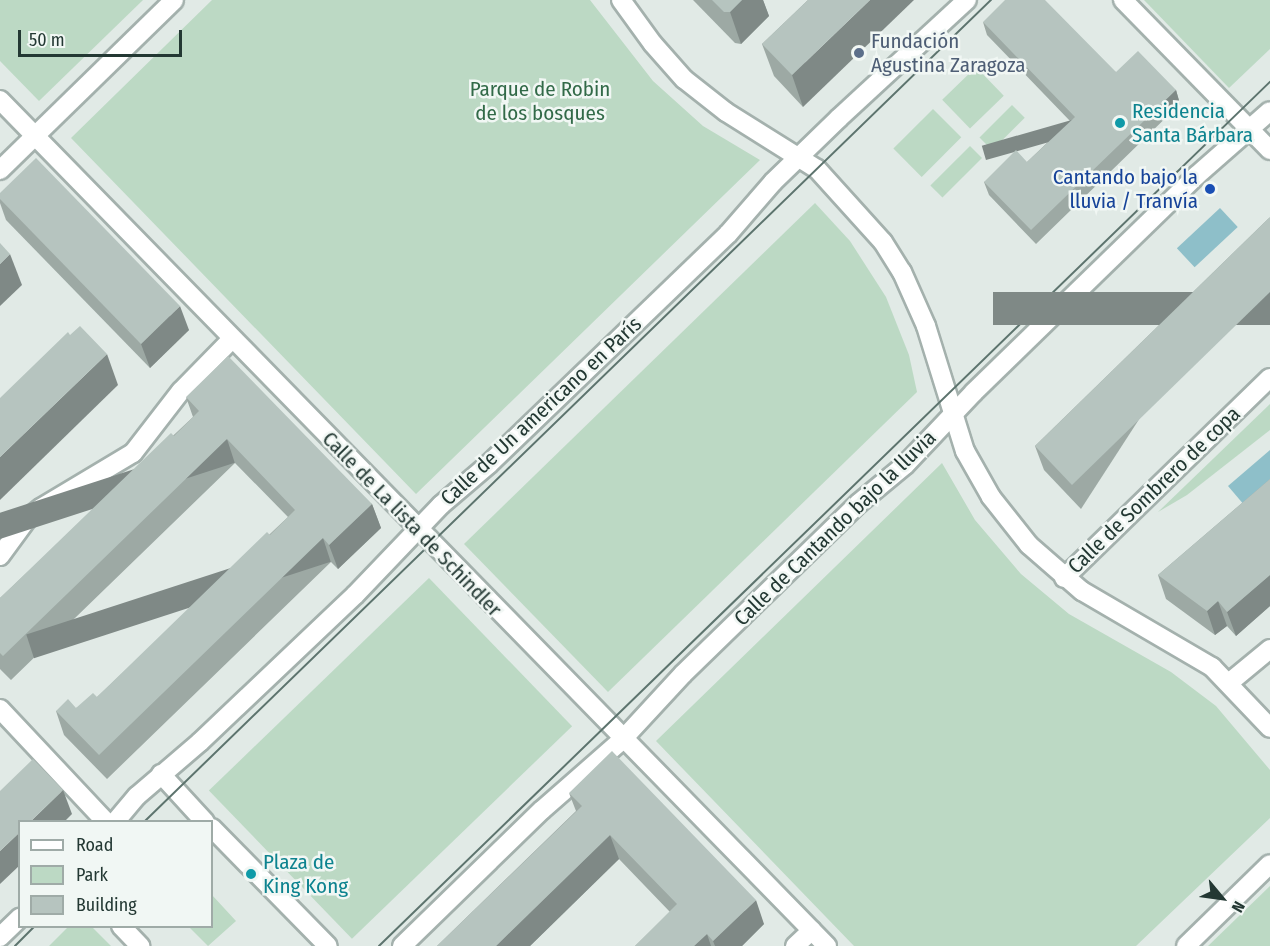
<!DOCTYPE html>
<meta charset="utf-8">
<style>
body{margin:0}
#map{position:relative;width:1270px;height:946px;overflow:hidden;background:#e1eae6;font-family:"Fira Sans Condensed",sans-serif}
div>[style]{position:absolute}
.green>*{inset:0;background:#bcd9c4;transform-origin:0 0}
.water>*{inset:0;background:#8ebfc9;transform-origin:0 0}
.roads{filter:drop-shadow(2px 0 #a4b1ad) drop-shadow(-2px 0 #a4b1ad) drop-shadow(0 2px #a4b1ad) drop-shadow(0 -2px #a4b1ad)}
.minor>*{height:18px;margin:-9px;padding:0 9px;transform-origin:9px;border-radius:9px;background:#fff}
.tram>*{height:1.5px;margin:-0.75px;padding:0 0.75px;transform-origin:0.75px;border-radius:0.75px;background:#5d746e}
.wall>*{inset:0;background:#9da9a4}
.shaded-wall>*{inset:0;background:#7f8986;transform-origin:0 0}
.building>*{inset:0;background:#b6c4bf}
.dots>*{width:16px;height:16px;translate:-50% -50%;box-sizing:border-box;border:3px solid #f1f7f4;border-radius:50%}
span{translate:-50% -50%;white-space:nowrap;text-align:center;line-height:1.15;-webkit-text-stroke:5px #f1f7f4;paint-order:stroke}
.service-label{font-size:21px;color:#4e5e75}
.left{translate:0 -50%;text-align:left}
.park-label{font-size:21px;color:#326a48}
.culture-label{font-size:21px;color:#0d838f}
.transit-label{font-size:21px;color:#164399}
.right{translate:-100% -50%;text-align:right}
.street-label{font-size:21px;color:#233833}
.legend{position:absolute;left:18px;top:820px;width:195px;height:108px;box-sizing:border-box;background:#f1f7f4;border:2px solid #9faba7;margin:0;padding:8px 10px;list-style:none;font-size:18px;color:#233833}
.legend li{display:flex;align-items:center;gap:12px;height:30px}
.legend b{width:30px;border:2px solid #9faba7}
.north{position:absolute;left:1192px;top:868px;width:60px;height:60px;-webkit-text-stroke:4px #f1f7f4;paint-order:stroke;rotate:119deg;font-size:16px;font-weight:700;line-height:24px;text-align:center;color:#233833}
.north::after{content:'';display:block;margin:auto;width:21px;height:27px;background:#233833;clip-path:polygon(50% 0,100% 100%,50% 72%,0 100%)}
.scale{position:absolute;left:18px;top:30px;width:164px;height:27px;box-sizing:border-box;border:3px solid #233833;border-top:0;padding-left:8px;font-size:18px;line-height:21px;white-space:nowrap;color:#233833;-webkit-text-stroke:4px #f1f7f4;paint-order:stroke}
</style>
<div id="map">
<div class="green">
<i style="clip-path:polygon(0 0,143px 0,39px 101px,0 61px)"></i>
<i style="clip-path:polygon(212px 0,590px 0,653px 81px,703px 126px,760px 160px,416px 494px,71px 138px)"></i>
<i style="clip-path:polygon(1144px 0,1270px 0,1270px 49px,1229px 88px)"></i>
<i style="left:976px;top:67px;width:40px;height:47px;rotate:46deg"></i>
<i style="left:1012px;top:105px;width:18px;height:46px;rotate:45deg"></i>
<i style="left:933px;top:109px;width:40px;height:56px;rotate:45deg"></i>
<i style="left:970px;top:146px;width:17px;height:56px;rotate:45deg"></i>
<i style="clip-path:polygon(815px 203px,850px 241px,886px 297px,909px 355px,917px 392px,608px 692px,464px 544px)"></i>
<i style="clip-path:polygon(1270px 404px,1270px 430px,1187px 495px,1158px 512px)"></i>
<i style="clip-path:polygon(942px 463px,975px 520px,1021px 574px,1069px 614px,1171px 672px,1216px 706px,1270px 770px,1270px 818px,1136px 946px,854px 946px,656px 741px)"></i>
<i style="left:429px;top:578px;width:206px;height:306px;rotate:46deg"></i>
<i style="clip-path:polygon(1270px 886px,1270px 946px,1208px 946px)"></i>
<i style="clip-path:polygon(212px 895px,236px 921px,208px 946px,189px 927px,212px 926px)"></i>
<i style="clip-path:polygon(69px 926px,92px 927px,111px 946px,49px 946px)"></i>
</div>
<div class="water">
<i style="left:1220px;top:208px;width:26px;height:59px;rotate:47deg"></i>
<i style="clip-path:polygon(1270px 450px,1270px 484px,1245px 506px,1228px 486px)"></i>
</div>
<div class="roads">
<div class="minor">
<i style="left:621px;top:0;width:54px;rotate:54deg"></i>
<i style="left:653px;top:44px;width:47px;rotate:48.5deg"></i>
<i style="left:684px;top:79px;width:53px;rotate:38.2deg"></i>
<i style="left:726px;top:112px;width:107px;rotate:32.1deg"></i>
<i style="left:817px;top:169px;width:98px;rotate:47.9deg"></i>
<i style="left:883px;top:242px;width:36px;rotate:58deg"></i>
<i style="left:902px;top:272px;width:59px;rotate:66deg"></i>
<i style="left:926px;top:326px;width:131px;rotate:72.7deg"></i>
<i style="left:965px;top:451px;width:53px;rotate:60.5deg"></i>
<i style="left:991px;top:497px;width:61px;rotate:51.6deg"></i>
<i style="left:1029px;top:545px;width:70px;rotate:41deg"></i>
<i style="left:1082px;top:591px;width:151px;rotate:30.3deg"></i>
<i style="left:1212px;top:667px;width:84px;rotate:46.4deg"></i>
<i style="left:1123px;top:0;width:210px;rotate:45.6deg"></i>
<i style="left:0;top:100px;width:1183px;rotate:45.65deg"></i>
<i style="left:0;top:170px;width:243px;rotate:-44.3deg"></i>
<i style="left:0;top:556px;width:46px;rotate:-53.9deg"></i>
<i style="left:27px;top:519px;width:18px;rotate:-38deg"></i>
<i style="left:41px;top:508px;width:107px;rotate:-30.9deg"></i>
<i style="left:133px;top:453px;width:78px;rotate:-52.3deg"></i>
<i style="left:181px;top:391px;width:73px;rotate:-45.6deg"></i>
<i style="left:1064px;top:578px;width:287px;rotate:-44.2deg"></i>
<i style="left:1230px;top:682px;width:52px;rotate:-39.5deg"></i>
<i style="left:0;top:709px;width:155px;rotate:46.8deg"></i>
<i style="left:161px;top:774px;width:65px;rotate:47.5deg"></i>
<i style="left:115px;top:822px;width:34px;rotate:-50deg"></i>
<i style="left:137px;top:796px;width:83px;rotate:-40.6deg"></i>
<i style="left:200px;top:742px;width:214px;rotate:-43.5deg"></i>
<i style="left:355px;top:595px;width:124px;rotate:-46.3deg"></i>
<i style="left:441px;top:505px;width:63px;rotate:-40.5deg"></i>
<i style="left:489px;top:464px;width:332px;rotate:-43.9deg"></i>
<i style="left:728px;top:234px;width:69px;rotate:-49.1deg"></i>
<i style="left:773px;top:182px;width:92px;rotate:-44.1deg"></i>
<i style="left:839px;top:118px;width:174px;rotate:-42.7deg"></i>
<i style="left:212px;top:828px;width:165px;rotate:45.5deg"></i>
<i style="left:121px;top:926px;width:28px;rotate:46deg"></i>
<i style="left:0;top:937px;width:28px;rotate:-44deg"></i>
<i style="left:402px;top:946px;width:195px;rotate:-44.2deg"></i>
<i style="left:542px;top:810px;width:108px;rotate:-41.2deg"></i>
<i style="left:623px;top:739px;width:88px;rotate:-47.3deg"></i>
<i style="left:683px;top:674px;width:245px;rotate:-44.2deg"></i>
<i style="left:859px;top:503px;width:60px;rotate:-39.6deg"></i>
<i style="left:905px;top:465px;width:100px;rotate:-46.6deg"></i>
<i style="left:974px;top:392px;width:310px;rotate:-44.2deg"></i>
<i style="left:1196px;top:176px;width:98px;rotate:-41.3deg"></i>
<i style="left:795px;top:946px;width:23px;rotate:-43deg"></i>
<i style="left:1186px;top:946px;width:117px;rotate:-44.3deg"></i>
</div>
</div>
<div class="tram">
<i style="left:144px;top:822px;width:1180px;rotate:-44.14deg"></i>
<i style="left:15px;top:946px;width:28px;rotate:-45deg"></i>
<i style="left:379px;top:946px;width:1241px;rotate:-44.12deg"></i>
</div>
<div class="wall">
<i style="clip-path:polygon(693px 0,763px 0,769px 16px,741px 44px,735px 43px)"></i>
<i style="clip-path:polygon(808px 0,803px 107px,774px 76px,762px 44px)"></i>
<i style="clip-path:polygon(983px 22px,1116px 72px,1176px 90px,1180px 104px,1036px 244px,989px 195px,984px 182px,1027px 162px,1070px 121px,987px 35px)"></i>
<i style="clip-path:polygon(0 193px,189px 330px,150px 368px,6px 220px,0 203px)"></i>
<i style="clip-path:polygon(1270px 217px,1081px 509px,1044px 470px,1035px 446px)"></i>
<i style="clip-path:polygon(186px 397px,372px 504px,381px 528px,338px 569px,331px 562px,107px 779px,64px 735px,56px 711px,76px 708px,97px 697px,288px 517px,235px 463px,11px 680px,0 669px,0 598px,193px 417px)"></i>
<i style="clip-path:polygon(1270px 479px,1270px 606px,1236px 636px,1227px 626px,1215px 635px,1166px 599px,1158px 575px)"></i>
<i style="clip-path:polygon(569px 793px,764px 924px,742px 946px,635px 946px,670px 912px,619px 859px,530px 946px,437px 946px,576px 811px)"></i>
</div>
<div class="shaded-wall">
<i style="clip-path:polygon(742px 0,763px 0,769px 16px,741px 44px,730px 12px)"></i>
<i style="clip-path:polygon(870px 0,914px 0,803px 107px,792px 75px)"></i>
<i style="left:1176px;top:90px;width:15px;height:202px;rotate:74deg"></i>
<i style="clip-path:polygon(10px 254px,22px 285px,0 306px,0 264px)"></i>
<i style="left:1270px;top:292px;width:33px;height:277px;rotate:90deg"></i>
<i style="clip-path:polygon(180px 306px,189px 330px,150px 368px,141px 344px)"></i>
<i style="clip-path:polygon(107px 354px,118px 385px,0 500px,0 457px)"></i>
<i style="left:227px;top:439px;width:25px;height:312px;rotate:72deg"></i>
<i style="clip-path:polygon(372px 504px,381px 528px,338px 569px,329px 545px)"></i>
<i style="left:323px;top:538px;width:25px;height:312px;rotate:72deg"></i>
<i style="clip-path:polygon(1270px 575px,1270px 606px,1236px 636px,1227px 612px)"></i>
<i style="clip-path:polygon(1218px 601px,1227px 626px,1215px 635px,1207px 611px)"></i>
<i style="clip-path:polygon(63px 790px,72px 814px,64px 822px,30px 822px)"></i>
<i style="clip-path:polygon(20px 832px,20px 865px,0 884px,0 851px)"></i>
<i style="clip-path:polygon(610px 835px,619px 859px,530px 946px,496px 946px)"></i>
<i style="clip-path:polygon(756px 900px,764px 924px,742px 946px,715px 946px,713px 941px)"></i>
<i style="clip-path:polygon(707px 934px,711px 946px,694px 946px)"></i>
</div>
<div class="building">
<i style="clip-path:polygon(712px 0,742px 0,730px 12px,724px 12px)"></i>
<i style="clip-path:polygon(808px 0,870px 0,792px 75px,762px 44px)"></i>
<i style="clip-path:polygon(1005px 0,1045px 0,1116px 72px,1138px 51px,1176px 90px,1031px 230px,984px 182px,1016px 150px,1027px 162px,1075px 117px,983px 22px)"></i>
<i style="clip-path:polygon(36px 158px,180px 306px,141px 344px,0 199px,0 193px)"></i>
<i style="clip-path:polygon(1270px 217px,1270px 292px,1072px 485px,1035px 446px)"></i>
<i style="clip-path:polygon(0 243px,10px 254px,0 264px)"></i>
<i style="clip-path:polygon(80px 326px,107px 354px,0 457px,0 398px,68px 332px,70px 335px)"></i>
<i style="clip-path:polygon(228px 356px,372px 504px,329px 545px,323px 538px,99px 755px,56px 711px,68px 699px,76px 708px,93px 693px,97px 697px,267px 532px,270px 535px,295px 510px,227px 439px,3px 656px,0 653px,0 598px,171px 433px,174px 436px,199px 411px,186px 397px)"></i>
<i style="clip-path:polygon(1270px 479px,1270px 575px,1227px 612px,1218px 601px,1207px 611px,1158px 575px)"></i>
<i style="clip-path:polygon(612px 751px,756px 900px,713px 941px,707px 934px,694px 946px,635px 946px,677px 904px,610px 835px,496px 946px,437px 946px,582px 806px,569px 793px)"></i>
<i style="clip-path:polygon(33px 759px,63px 790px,30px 822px,20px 822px,20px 832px,0 851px,0 791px)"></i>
</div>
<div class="dots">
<i style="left:859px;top:53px;background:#5c6f8a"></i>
<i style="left:1120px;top:123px;background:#0f9aa8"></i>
<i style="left:1210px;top:189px;background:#1a4fb4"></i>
<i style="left:251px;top:874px;background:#0f9aa8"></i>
</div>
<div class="service-label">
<span class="left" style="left:871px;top:53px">Fundación<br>Agustina Zaragoza</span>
</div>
<div class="park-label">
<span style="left:540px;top:101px">Parque de Robin<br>de los bosques</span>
</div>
<div class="culture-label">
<span class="left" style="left:1132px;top:123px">Residencia<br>Santa Bárbara</span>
<span class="left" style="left:263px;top:874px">Plaza de<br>King Kong</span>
</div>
<div class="transit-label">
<span class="right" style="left:1198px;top:189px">Cantando bajo la<br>lluvia / Tranvía</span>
</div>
<div class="street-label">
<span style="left:541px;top:411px;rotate:-43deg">Calle de Un americano en París</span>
<span style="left:1154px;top:490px;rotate:-44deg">Calle de Sombrero de copa</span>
<span style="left:412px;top:524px;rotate:46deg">Calle de La lista de Schindler</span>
<span style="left:835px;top:528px;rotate:-44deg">Calle de Cantando bajo la lluvia</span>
</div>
<ul class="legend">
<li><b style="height:8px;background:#fff"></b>Road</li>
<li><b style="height:16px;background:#bcd9c4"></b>Park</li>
<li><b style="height:16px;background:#b6c4bf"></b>Building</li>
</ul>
<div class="north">N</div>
<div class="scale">50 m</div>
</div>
